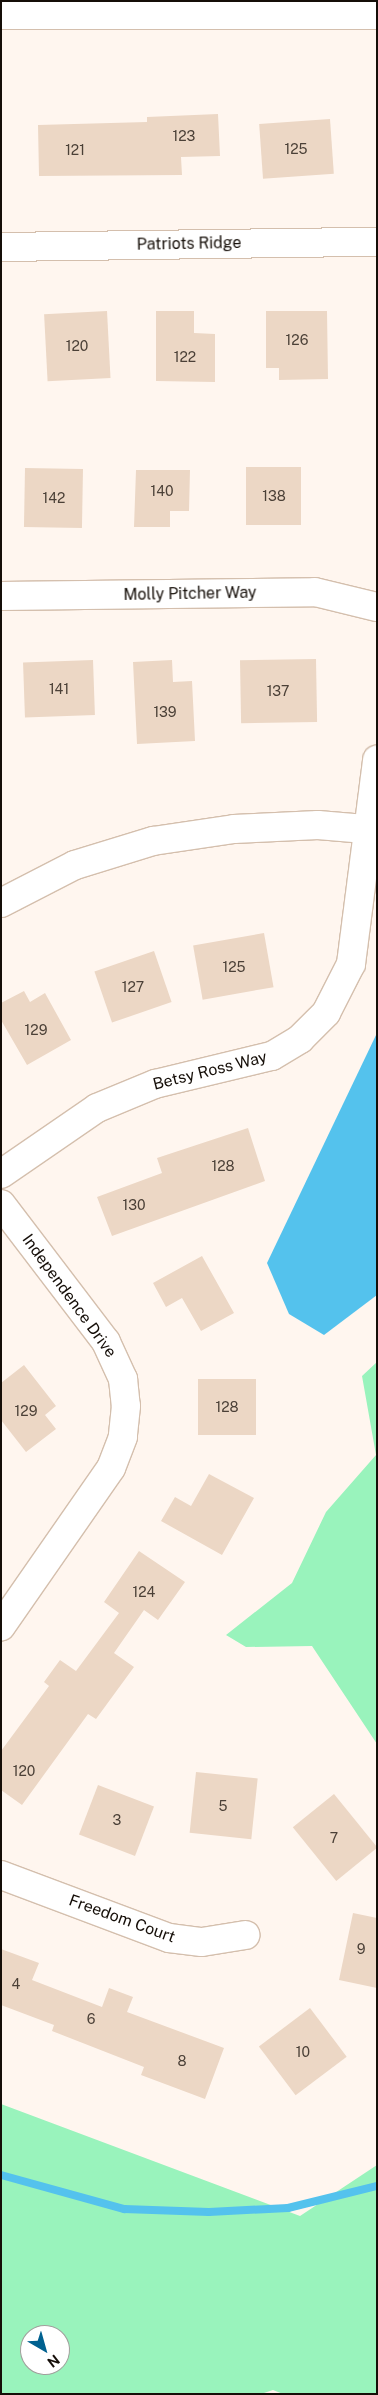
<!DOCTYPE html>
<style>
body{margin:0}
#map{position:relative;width:378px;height:2395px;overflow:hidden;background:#fff6ef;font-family:"Public Sans",sans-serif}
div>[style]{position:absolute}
.green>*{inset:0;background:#99f3bc}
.water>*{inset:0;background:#54c2ed}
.stream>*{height:8px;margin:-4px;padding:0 4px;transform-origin:4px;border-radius:4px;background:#54c2ed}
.building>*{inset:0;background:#ecd7c5;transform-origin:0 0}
.roads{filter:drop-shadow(1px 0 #d4bfad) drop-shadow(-1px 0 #d4bfad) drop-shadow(0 1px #d4bfad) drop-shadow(0 -1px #d4bfad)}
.minor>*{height:28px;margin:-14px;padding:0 14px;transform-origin:14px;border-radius:14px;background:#fff}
span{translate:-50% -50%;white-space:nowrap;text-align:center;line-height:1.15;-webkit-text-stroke:4px #fff;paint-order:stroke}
.number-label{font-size:14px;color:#4b4037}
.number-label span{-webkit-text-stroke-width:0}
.street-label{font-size:16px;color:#150e08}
.frame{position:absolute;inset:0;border:2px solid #150e08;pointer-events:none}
.north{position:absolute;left:20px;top:2325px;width:50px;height:50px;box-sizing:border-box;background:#fff;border:1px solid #a19f9c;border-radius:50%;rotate:142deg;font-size:14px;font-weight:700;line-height:20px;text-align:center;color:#150e08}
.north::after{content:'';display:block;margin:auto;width:18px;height:22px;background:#006190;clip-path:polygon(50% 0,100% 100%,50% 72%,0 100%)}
</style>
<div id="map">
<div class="green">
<i style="clip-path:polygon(377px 1362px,377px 1744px,312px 1646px,246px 1647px,226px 1635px,292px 1583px,326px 1512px,376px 1455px,362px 1376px)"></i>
<i style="clip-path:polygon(evenodd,1px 2104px,300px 2216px,377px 2165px,377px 2394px,283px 2394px,273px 2390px,261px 2394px,1px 2394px,1px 2104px,30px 2335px,60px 2335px,60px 2365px,30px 2365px,30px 2335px)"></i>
</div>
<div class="water">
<i style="clip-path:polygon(377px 1033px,377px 1295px,324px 1335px,289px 1314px,267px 1263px)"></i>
</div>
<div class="stream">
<i style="left:1px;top:2175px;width:128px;rotate:15.5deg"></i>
<i style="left:124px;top:2209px;width:85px;rotate:2deg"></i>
<i style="left:209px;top:2212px;width:79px;rotate:-2.9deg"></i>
<i style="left:288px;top:2208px;width:92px;rotate:-13.9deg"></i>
</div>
<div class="building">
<i style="clip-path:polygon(218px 114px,220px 156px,181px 157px,182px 175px,39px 176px,38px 125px,147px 122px,147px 117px)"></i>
<i style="left:330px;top:119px;width:55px;height:71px;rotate:86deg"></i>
<i style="left:107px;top:311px;width:67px;height:63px;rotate:87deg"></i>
<i style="clip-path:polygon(156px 311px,194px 311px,194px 333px,215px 334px,215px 382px,156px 381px)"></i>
<i style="clip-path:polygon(266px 311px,327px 311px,328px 379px,279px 380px,279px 368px,266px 368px)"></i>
<i style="left:246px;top:467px;width:55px;height:58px"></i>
<i style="left:25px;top:468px;width:58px;height:59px;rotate:1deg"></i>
<i style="clip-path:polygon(136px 470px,190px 470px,189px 511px,170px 511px,170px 527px,134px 527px)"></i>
<i style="left:316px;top:659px;width:63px;height:76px;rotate:89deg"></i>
<i style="left:93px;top:660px;width:55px;height:70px;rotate:88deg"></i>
<i style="clip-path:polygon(172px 660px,173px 682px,192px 681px,195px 741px,137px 744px,133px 662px)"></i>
<i style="left:264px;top:933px;width:55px;height:72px;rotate:80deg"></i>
<i style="left:154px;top:951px;width:54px;height:63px;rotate:71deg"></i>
<i style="clip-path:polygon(24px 991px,30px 1002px,45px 993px,71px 1040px,27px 1065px,1px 1020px,1px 1003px)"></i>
<i style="clip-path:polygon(248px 1128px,265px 1181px,112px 1236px,97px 1197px,162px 1173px,157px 1158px)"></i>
<i style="clip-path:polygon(202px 1256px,234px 1313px,201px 1331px,182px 1298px,166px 1307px,153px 1283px)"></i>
<i style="clip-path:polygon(24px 1365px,56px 1406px,45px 1415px,56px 1429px,26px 1452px,1px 1420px,1px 1383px)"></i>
<i style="left:198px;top:1379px;width:58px;height:56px"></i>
<i style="clip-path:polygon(209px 1474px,254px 1498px,222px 1555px,161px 1521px,175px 1497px,191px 1506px)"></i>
<i style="clip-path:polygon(139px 1551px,185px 1582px,158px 1620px,144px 1610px,114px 1653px,134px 1667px,96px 1719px,88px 1714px,22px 1805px,1px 1790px,1px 1751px,49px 1686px,44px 1682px,60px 1660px,76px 1671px,119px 1613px,104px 1602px)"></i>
<i style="left:196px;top:1772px;width:62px;height:61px;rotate:6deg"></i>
<i style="left:98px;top:1785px;width:60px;height:53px;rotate:21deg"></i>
<i style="left:334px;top:1794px;width:69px;height:53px;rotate:51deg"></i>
<i style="clip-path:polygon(353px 1913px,377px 1918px,377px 1988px,339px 1980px)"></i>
<i style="clip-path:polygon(1px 1949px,39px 1963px,32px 1980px,102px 2007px,109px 1988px,133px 1997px,127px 2012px,224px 2048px,205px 2099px,141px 2075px,144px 2067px,52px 2031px,54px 2025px,1px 2005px)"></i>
<i style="left:310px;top:2008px;width:61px;height:64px;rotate:53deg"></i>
</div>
<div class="roads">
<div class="minor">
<i style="left:1px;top:15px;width:376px"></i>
<i style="left:1px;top:247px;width:376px;rotate:-0.8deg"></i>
<i style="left:1px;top:596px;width:314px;rotate:-0.7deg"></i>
<i style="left:315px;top:592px;width:64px;rotate:13.6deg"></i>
<i style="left:1px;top:903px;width:83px;rotate:-27.2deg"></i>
<i style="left:75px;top:865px;width:82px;rotate:-17.1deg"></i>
<i style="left:153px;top:841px;width:82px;rotate:-8.4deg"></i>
<i style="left:234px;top:829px;width:84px;rotate:-2.7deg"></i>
<i style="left:318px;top:825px;width:59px;rotate:4.8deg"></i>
<i style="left:1px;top:1174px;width:116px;rotate:-34.5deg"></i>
<i style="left:97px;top:1108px;width:63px;rotate:-22.5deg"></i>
<i style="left:155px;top:1084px;width:120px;rotate:-13.5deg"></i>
<i style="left:272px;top:1056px;width:33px;rotate:-31deg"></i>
<i style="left:300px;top:1039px;width:37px;rotate:-45deg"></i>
<i style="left:326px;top:1013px;width:55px;rotate:-63deg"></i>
<i style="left:351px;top:964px;width:206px;rotate:-82.7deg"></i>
<i style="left:1px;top:1204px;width:173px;rotate:52.7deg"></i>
<i style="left:106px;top:1342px;width:41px;rotate:65.3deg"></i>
<i style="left:123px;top:1379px;width:27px;rotate:84deg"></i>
<i style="left:126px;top:1406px;width:31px;rotate:96deg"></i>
<i style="left:123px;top:1437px;width:33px;rotate:111deg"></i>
<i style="left:111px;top:1468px;width:193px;rotate:124.8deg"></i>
<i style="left:1px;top:1875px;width:179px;rotate:20.6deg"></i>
<i style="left:169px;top:1938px;width:33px;rotate:7deg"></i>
<i style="left:202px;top:1942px;width:44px;rotate:-9.2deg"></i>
</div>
</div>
<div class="number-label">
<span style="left:184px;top:136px">123</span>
<span style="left:296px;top:149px">125</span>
<span style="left:75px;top:150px">121</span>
<span style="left:297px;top:340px">126</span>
<span style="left:77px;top:346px">120</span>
<span style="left:185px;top:357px">122</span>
<span style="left:162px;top:491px">140</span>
<span style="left:274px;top:496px">138</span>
<span style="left:54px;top:498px">142</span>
<span style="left:59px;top:689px">141</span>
<span style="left:278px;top:691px">137</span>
<span style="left:165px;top:712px">139</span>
<span style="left:234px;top:967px">125</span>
<span style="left:133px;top:987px">127</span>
<span style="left:36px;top:1030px">129</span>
<span style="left:223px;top:1166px">128</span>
<span style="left:134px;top:1205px">130</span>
<span style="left:227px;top:1407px">128</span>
<span style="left:26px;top:1411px">129</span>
<span style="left:144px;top:1592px">124</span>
<span style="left:24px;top:1771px">120</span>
<span style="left:223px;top:1806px">5</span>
<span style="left:117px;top:1820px">3</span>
<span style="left:334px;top:1838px">7</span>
<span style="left:361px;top:1949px">9</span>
<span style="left:16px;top:1984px">4</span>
<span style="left:91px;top:2019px">6</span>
<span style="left:303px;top:2052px">10</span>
<span style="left:182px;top:2061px">8</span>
</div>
<div class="street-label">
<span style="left:189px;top:244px;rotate:-1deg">Patriots Ridge</span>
<span style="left:190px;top:594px;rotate:-1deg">Molly Pitcher Way</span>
<span style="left:210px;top:1071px;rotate:-14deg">Betsy Ross Way</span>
<span style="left:69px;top:1296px;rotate:54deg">Independence Drive</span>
<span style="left:122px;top:1919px;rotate:20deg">Freedom Court</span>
</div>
<div class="frame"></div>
<div class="north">N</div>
</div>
